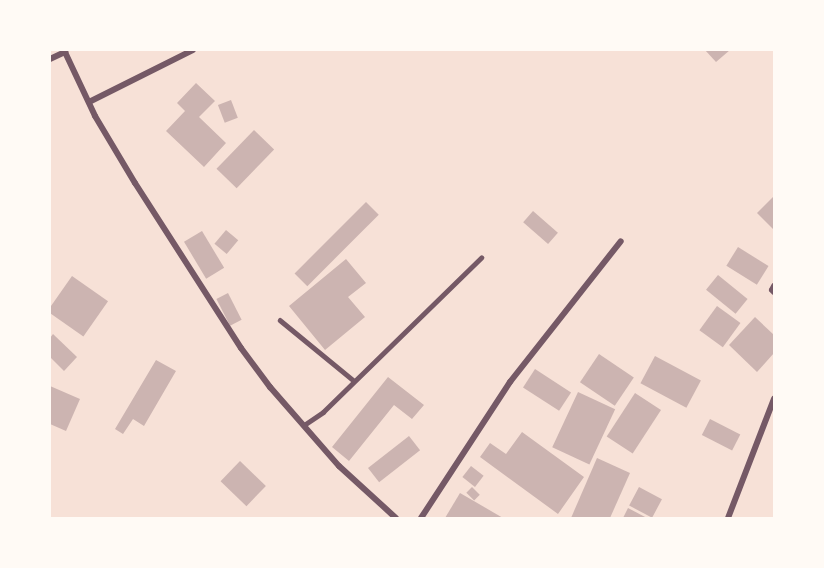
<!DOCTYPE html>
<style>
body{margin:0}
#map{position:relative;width:824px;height:568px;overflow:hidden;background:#f7e1d7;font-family:"Source Serif 4",serif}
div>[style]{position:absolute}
.building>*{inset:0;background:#ccb4b1;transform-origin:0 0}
.service>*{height:4.5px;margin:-2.25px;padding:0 2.25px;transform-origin:2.25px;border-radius:2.25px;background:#755966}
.minor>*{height:6px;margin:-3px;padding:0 3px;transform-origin:3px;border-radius:3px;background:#755966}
span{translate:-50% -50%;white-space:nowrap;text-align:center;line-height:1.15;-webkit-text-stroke:6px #fffaf5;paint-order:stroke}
.frame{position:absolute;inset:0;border:51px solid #fffaf5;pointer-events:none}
</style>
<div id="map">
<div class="building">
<i style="clip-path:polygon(705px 50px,730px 50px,716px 62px)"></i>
<i style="clip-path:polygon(196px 83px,215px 101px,199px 117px,226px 143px,204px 167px,166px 131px,185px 111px,177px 103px)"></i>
<i style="left:231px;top:100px;width:19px;height:14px;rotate:69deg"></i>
<i style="left:254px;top:130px;width:28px;height:54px;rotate:44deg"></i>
<i style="clip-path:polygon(774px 196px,774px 230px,757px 213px)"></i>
<i style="left:366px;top:202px;width:18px;height:101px;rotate:45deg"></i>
<i style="left:533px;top:211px;width:33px;height:15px;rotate:41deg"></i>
<i style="left:226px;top:230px;width:16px;height:18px;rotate:40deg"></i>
<i style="left:202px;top:231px;width:43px;height:21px;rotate:59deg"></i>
<i style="left:738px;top:247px;width:36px;height:22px;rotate:32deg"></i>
<i style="clip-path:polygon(346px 259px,366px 283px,348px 297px,365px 317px,325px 350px,289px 306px)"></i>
<i style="left:718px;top:275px;width:38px;height:19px;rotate:39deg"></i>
<i style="left:72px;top:276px;width:44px;height:43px;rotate:35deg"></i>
<i style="left:228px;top:293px;width:30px;height:13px;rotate:63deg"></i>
<i style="left:717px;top:306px;width:29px;height:30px;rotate:36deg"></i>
<i style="clip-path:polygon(755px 317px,774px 335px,774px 353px,757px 372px,729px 345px)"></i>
<i style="clip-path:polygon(53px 334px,77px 357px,64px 371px,50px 357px,50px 338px)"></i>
<i style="left:599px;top:354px;width:42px;height:34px;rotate:34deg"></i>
<i style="left:655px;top:356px;width:52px;height:31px;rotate:28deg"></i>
<i style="clip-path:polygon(156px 360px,176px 371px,144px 426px,133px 419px,123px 434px,115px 429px)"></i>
<i style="left:535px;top:369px;width:43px;height:22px;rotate:33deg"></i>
<i style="clip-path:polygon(388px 377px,424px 405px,412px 419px,394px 405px,349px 461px,332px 447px)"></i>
<i style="clip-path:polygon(50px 386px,80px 399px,66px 431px,50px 424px)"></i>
<i style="left:578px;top:392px;width:41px;height:61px;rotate:25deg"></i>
<i style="left:635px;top:393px;width:31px;height:52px;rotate:33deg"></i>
<i style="left:710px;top:419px;width:34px;height:18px;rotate:27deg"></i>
<i style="clip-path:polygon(522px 432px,584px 477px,558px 514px,480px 457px,490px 443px,506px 454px)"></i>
<i style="left:409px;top:436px;width:18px;height:52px;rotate:52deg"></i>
<i style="clip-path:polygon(597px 458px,630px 473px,610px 518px,571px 518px)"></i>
<i style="left:240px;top:461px;width:36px;height:28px;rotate:44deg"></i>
<i style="left:471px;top:466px;width:16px;height:14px;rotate:38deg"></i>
<i style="left:472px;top:487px;width:11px;height:8px;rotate:45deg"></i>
<i style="left:639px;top:487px;width:26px;height:21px;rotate:28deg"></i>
<i style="clip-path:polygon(460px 493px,479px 504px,503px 518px,445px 518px)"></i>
<i style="clip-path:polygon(628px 508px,647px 518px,623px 518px)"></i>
</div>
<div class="service">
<i style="left:280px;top:320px;width:94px;rotate:39.4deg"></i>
<i style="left:304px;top:425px;width:23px;rotate:-34deg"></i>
<i style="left:323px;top:412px;width:221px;rotate:-44.3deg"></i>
</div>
<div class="minor">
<i style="left:64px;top:50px;width:73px;rotate:64.8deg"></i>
<i style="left:95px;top:116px;width:78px;rotate:59.2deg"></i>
<i style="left:135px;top:183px;width:196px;rotate:57.3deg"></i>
<i style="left:241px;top:348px;width:49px;rotate:53.4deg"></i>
<i style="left:270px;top:387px;width:105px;rotate:48.9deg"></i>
<i style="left:339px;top:466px;width:77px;rotate:42.4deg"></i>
<i style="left:50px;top:59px;width:17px;rotate:-25deg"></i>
<i style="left:89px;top:102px;width:116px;rotate:-26.6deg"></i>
<i style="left:774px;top:286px;width:4px;rotate:117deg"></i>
<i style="left:772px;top:290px;width:3px;rotate:45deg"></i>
<i style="left:421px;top:518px;width:163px;rotate:-56.8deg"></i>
<i style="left:510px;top:382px;width:179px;rotate:-51.8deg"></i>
<i style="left:728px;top:518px;width:128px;rotate:-68.9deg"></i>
</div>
<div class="frame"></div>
</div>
